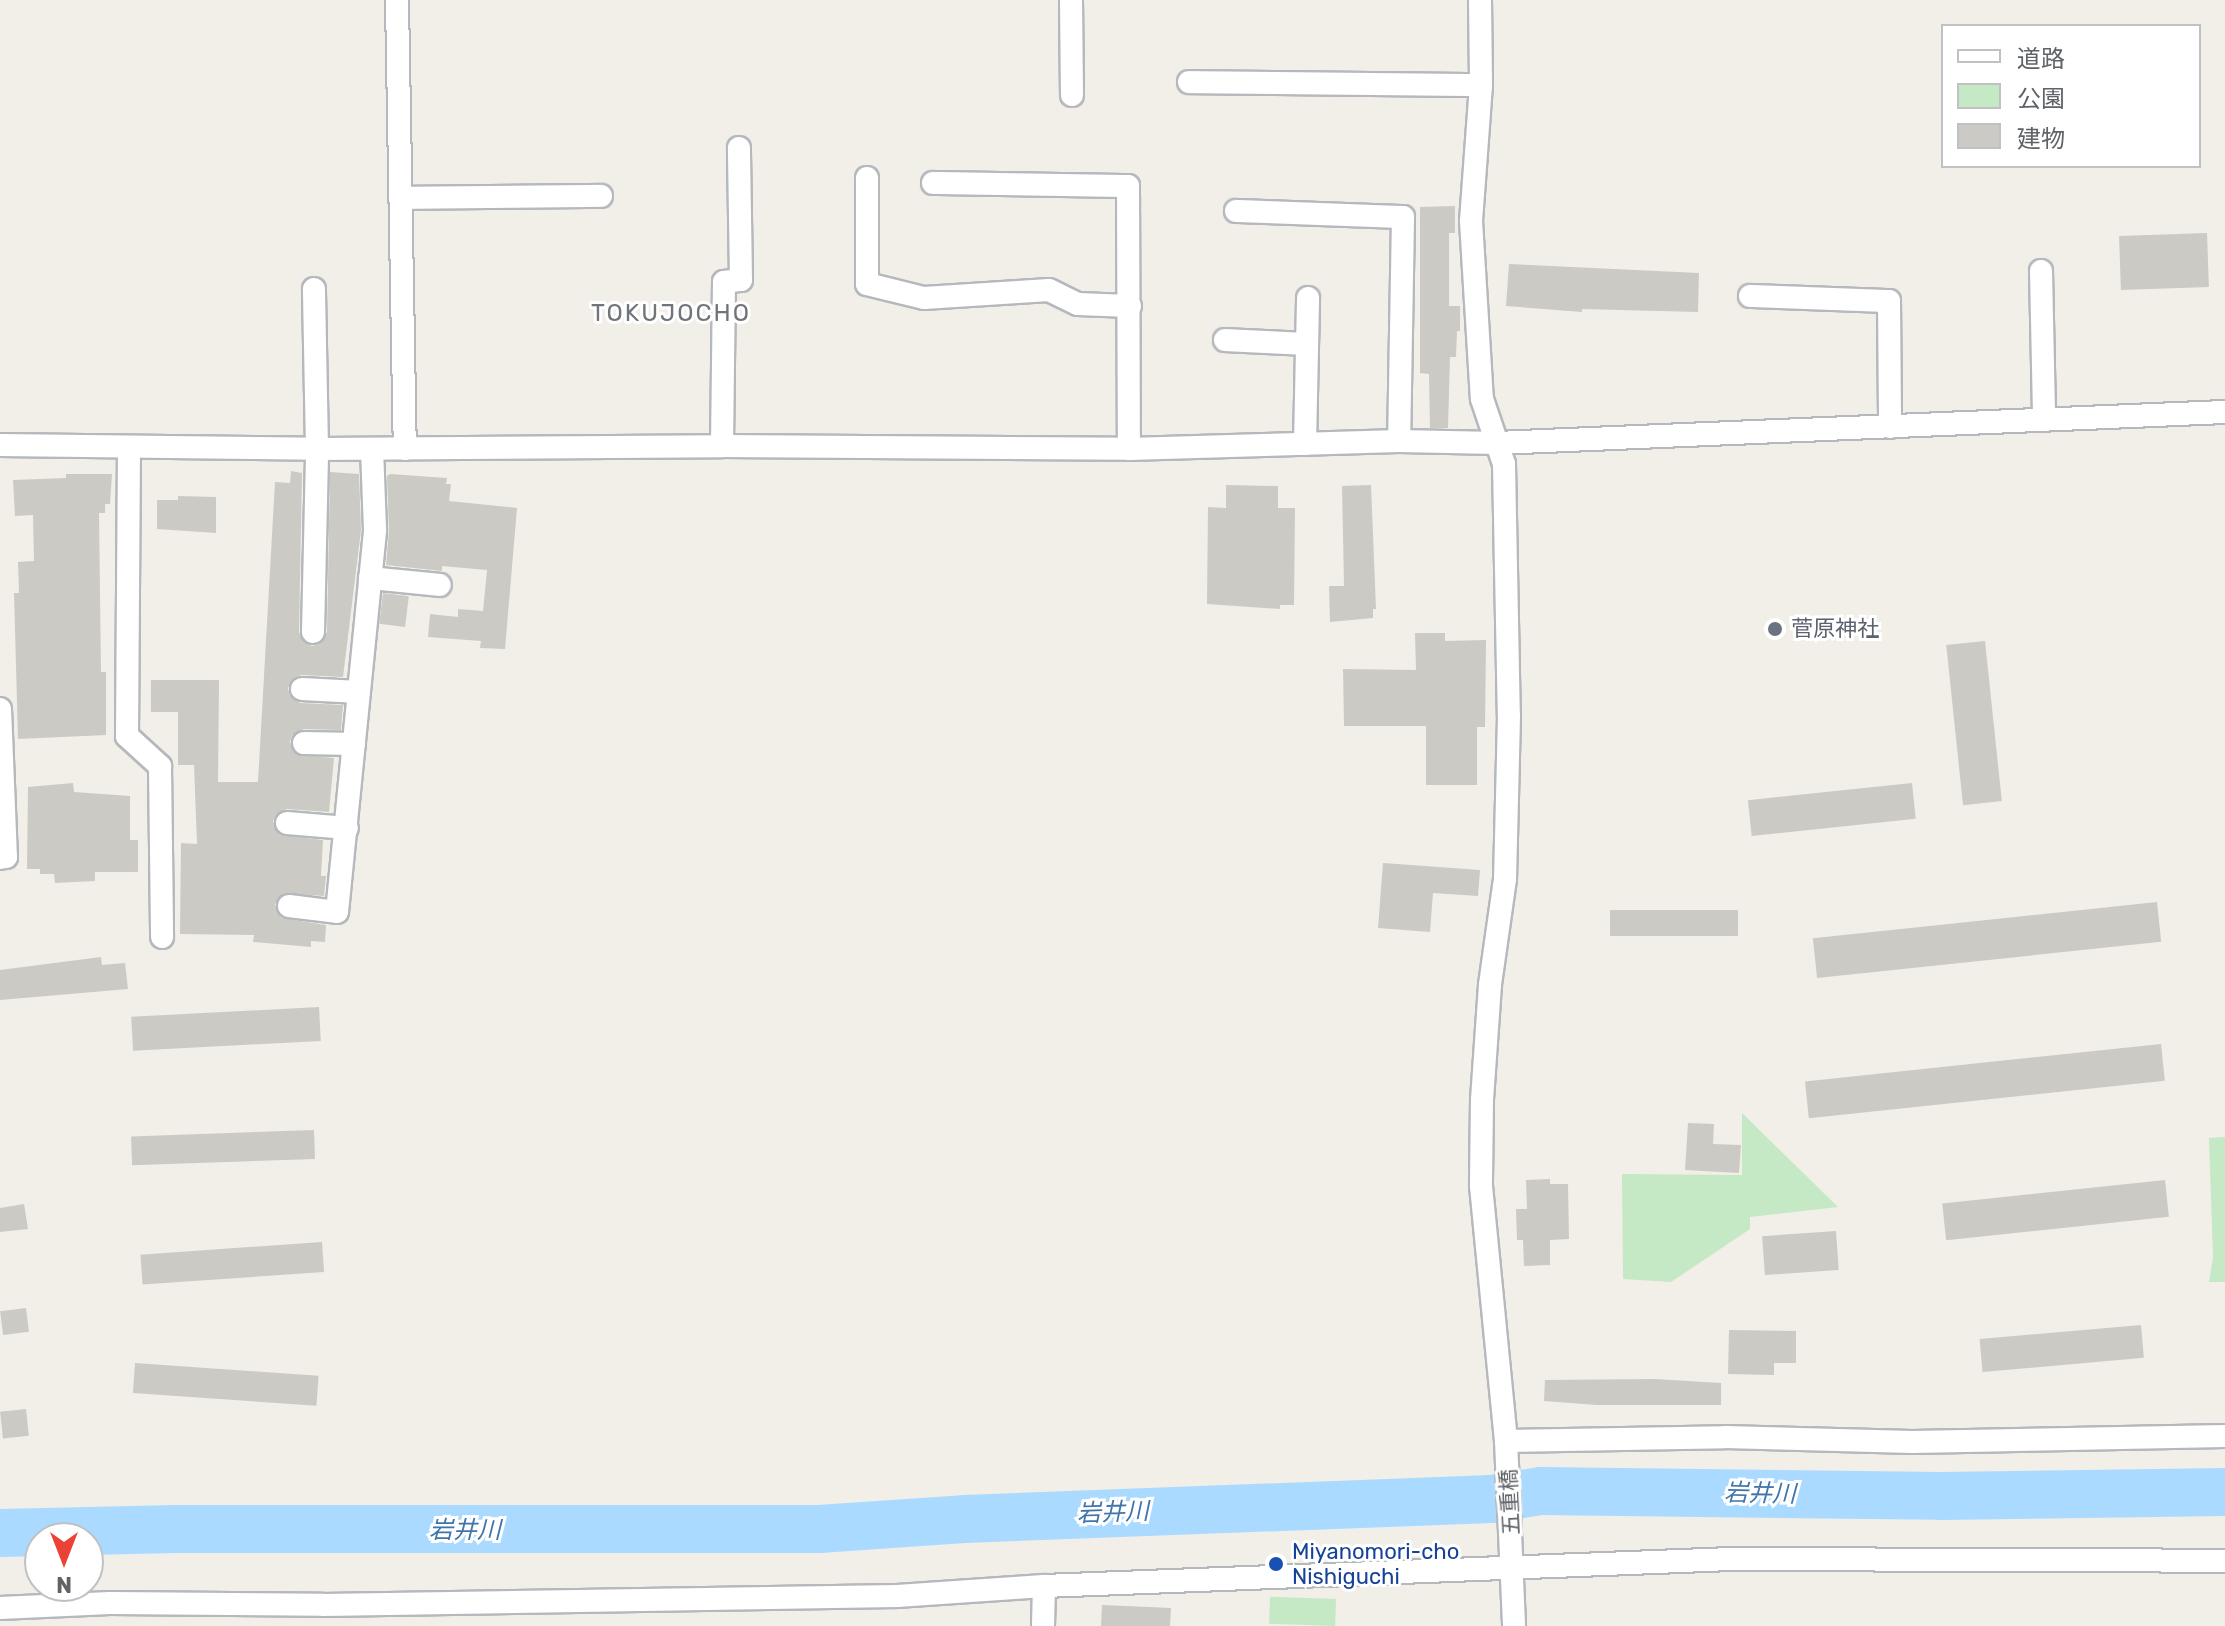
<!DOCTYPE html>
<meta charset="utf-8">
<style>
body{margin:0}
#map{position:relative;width:2225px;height:1626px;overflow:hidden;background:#f1efe8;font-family:Rubik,"Noto Sans JP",sans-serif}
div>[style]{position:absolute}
.green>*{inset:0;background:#c5e8c5;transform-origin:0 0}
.river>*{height:48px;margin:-24px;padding:0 24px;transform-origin:24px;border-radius:24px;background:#aadaff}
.building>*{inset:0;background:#cccac5;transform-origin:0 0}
.roads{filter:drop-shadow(2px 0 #b5b8bc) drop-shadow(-2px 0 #b5b8bc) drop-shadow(0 2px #b5b8bc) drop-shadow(0 -2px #b5b8bc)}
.minor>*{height:22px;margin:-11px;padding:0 11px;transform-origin:11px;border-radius:11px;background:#fff}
.dots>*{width:22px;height:22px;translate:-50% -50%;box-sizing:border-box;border:4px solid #fff;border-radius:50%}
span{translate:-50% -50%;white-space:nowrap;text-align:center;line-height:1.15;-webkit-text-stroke:6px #fff;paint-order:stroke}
.worship-label{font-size:22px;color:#5b616d}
.left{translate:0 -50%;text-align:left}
.street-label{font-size:22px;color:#5f6368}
.transit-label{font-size:22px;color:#164399}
.neighbourhood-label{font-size:24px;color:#70757a;letter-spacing:2px}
.water-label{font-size:24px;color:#4174aa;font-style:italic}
.legend{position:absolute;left:1941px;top:24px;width:260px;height:144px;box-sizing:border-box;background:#fff;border:2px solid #bfc1c3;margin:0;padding:10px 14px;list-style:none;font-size:24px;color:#5f6368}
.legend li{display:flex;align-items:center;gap:16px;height:40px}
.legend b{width:40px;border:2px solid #bfc1c3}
.north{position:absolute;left:24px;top:1522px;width:80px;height:80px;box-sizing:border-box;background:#fff;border:2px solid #bfc1c3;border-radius:50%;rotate:180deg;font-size:22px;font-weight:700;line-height:32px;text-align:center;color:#5f6368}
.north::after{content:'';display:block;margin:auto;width:28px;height:36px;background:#ea4335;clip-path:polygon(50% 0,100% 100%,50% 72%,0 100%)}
</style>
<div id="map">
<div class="green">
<i style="clip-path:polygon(1742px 1113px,1838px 1207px,1750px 1217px,1750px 1229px,1671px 1282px,1623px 1279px,1622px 1174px,1742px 1175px)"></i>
<i style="clip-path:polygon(2225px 1137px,2225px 1282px,2209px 1282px,2213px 1257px,2209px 1138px)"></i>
<i style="left:1336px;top:1599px;width:27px;height:66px;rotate:92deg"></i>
</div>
<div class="river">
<i style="left:0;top:1533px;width:176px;rotate:-1.3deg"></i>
<i style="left:176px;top:1529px;width:643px"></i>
<i style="left:819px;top:1529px;width:145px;rotate:-3.9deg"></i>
<i style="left:964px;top:1519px;width:528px;rotate:-2.17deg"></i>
<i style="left:1492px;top:1499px;width:50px;rotate:-9.3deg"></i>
<i style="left:1541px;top:1491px;width:399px;rotate:0.7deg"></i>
<i style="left:1940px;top:1496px;width:285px;rotate:-0.8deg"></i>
</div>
<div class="building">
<i style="clip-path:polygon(1455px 206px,1455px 233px,1449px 233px,1449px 306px,1460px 306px,1460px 331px,1457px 331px,1456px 357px,1450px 357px,1448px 428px,1430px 428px,1429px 374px,1420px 373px,1420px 207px)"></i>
<i style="left:2207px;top:233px;width:54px;height:88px;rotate:88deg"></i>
<i style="clip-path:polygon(1509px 264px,1699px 273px,1698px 312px,1582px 309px,1582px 312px,1506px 306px)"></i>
<i style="clip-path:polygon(291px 471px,302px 473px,299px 632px,305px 643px,312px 646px,320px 644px,327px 632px,330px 472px,359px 474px,361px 530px,343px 677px,302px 675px,295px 677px,288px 688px,290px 696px,300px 703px,343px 705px,341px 730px,304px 729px,292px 735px,290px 742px,297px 755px,334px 758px,329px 812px,287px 809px,276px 814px,273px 821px,280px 835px,323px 840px,321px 876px,326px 876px,324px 896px,284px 893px,275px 904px,281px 918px,326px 925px,325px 942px,311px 941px,311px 947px,253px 942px,254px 935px,180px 934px,181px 843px,197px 844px,194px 765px,178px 765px,178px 712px,151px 712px,151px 680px,219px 680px,218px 782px,258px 782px,275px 482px,290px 483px)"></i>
<i style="clip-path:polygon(66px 474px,112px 474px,110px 504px,105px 504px,105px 513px,99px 513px,101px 672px,106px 672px,106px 735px,18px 739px,14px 593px,19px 593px,18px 562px,34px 561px,33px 515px,15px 516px,13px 480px,66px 478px)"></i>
<i style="clip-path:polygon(390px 474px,447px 478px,446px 484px,451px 484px,449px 501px,517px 508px,505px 649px,480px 648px,481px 641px,428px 637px,430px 614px,458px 617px,458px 609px,483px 611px,487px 570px,442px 566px,442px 571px,386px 565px,389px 530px,387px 476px)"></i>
<i style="clip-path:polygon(1226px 485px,1278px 486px,1278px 508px,1295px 508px,1294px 605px,1280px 605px,1280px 609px,1207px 604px,1208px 507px,1226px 508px)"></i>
<i style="clip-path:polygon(1371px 485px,1376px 609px,1373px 609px,1373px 618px,1330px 622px,1329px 586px,1344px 586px,1342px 486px)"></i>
<i style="clip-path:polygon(178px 496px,216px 497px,216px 533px,157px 529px,157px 500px,178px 500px)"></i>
<i style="left:383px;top:593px;width:26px;height:31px;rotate:7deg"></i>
<i style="clip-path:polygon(1415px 633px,1445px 633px,1445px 641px,1486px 640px,1485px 727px,1477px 727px,1477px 785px,1426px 785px,1426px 726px,1344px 726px,1343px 669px,1416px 670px)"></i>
<i style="left:1985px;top:641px;width:161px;height:39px;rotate:84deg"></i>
<i style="clip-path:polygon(73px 783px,74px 792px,130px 796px,130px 840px,138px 840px,138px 872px,95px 872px,95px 881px,55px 883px,54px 874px,40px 874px,40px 869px,27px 869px,28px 787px)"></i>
<i style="left:1912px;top:783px;width:36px;height:165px;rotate:84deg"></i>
<i style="clip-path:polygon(1383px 863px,1480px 870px,1478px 896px,1433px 893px,1430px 932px,1378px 928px)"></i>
<i style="left:2157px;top:902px;width:40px;height:346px;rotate:84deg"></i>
<i style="left:1610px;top:910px;width:128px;height:26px"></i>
<i style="clip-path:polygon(101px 957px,102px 965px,125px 963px,128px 989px,0 1000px,0 970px)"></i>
<i style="left:319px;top:1007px;width:34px;height:188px;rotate:87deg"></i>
<i style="left:2161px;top:1044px;width:37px;height:358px;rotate:84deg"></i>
<i style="clip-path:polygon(1688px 1123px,1714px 1124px,1713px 1144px,1741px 1145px,1739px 1173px,1685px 1170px)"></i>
<i style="left:314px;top:1130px;width:29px;height:183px;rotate:88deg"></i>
<i style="clip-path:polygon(1550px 1179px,1550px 1184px,1568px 1184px,1569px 1239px,1550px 1240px,1550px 1265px,1524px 1266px,1523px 1240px,1517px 1240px,1516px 1209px,1527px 1209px,1526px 1180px)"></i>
<i style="left:2165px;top:1180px;width:37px;height:224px;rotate:84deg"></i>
<i style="clip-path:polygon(24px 1204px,28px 1229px,0 1232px,0 1208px)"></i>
<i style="left:1836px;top:1231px;width:39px;height:74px;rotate:86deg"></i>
<i style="left:322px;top:1242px;width:30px;height:182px;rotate:86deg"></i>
<i style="left:26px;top:1308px;width:24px;height:26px;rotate:83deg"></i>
<i style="left:2141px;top:1325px;width:33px;height:162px;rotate:85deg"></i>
<i style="clip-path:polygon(1729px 1330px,1796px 1331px,1796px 1363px,1774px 1363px,1774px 1375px,1728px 1374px)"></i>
<i style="left:135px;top:1363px;width:184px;height:30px;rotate:4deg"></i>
<i style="clip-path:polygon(1655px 1379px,1721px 1383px,1721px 1405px,1597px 1405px,1544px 1401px,1545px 1380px)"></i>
<i style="left:26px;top:1409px;width:27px;height:26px;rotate:84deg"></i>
<i style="clip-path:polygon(1102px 1605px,1171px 1608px,1170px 1626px,1101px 1626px)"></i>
</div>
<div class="roads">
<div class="minor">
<i style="left:397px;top:0;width:449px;rotate:89deg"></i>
<i style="left:1071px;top:0;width:95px;rotate:89.4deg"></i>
<i style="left:1480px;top:0;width:85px;rotate:89.3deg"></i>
<i style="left:1481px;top:85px;width:136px;rotate:94.2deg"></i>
<i style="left:1471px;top:221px;width:178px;rotate:86.5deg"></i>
<i style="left:1482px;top:399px;width:69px;rotate:71.3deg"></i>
<i style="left:1504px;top:464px;width:252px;rotate:88.9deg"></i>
<i style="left:1509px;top:716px;width:163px;rotate:91.4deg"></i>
<i style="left:1505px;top:879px;width:107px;rotate:98.1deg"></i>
<i style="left:1490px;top:985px;width:115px;rotate:94deg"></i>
<i style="left:1482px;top:1100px;width:86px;rotate:90.7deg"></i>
<i style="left:1481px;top:1186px;width:256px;rotate:84.4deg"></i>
<i style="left:1506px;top:1441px;width:185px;rotate:87.5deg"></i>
<i style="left:1189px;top:82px;width:292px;rotate:0.6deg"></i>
<i style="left:867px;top:178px;width:106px;rotate:90deg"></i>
<i style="left:867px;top:284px;width:59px;rotate:13.8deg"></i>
<i style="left:924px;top:298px;width:125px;rotate:-3.7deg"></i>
<i style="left:1049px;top:290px;width:32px;rotate:26deg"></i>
<i style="left:1078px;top:304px;width:52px;rotate:2.2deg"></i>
<i style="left:933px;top:183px;width:195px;rotate:0.9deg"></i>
<i style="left:1128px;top:186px;width:263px;rotate:89.8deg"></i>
<i style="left:402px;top:198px;width:199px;rotate:-0.6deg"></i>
<i style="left:1236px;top:211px;width:167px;rotate:2.1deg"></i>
<i style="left:1403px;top:217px;width:224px;rotate:91deg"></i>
<i style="left:2041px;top:271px;width:149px;rotate:88.8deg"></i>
<i style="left:1750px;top:296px;width:139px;rotate:2.1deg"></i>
<i style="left:1889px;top:301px;width:126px;rotate:89.5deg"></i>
<i style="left:1225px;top:340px;width:81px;rotate:2.8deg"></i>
<i style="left:1305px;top:444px;width:146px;rotate:-88.8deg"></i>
<i style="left:0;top:445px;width:317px;rotate:0.7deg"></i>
<i style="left:317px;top:449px;width:405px;rotate:-0.4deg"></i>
<i style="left:722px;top:446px;width:407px;rotate:0.4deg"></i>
<i style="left:1129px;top:449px;width:270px;rotate:-1.7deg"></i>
<i style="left:1399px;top:441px;width:98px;rotate:1.2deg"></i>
<i style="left:1497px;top:443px;width:729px;rotate:-2.44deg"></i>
<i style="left:722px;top:446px;width:164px;rotate:-89.3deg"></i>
<i style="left:724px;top:282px;width:17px;rotate:-7deg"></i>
<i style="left:741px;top:280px;width:132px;rotate:-90.9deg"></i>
<i style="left:129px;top:447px;width:289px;rotate:90.4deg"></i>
<i style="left:127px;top:736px;width:45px;rotate:42.3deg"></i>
<i style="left:160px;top:766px;width:171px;rotate:89.3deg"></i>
<i style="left:370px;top:578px;width:70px;rotate:5.7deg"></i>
<i style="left:313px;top:632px;width:183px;rotate:-88.7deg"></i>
<i style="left:317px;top:449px;width:160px;rotate:-91.1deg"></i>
<i style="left:302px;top:689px;width:57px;rotate:3deg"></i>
<i style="left:0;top:709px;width:148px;rotate:87.7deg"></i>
<i style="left:6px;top:857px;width:6px;rotate:171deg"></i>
<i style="left:304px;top:743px;width:50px;rotate:1.1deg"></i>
<i style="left:287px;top:823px;width:60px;rotate:4.8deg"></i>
<i style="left:289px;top:906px;width:48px;rotate:7.1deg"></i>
<i style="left:337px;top:912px;width:384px;rotate:-84.3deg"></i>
<i style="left:375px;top:530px;width:81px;rotate:-92.1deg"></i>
<i style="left:1506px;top:1441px;width:219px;rotate:-1deg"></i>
<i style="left:1725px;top:1437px;width:187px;rotate:1.5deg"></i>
<i style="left:1912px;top:1442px;width:313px;rotate:-1.1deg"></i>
<i style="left:0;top:1608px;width:110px;rotate:-2.6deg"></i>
<i style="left:110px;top:1603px;width:213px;rotate:0.5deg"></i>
<i style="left:323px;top:1605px;width:574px;rotate:-0.9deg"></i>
<i style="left:897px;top:1596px;width:147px;rotate:-3.9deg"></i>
<i style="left:1044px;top:1586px;width:687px;rotate:-2.25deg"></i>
<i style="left:1730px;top:1559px;width:495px;rotate:0.2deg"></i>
<i style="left:1043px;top:1626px;width:40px;rotate:-88.6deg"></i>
</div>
</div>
<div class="dots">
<i style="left:1775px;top:629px;background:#6b7280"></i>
<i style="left:1276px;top:1564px;background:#1a4fb4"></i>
</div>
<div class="worship-label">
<span class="left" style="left:1791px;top:629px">菅原神社</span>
</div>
<div class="street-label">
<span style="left:1510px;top:1502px;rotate:-93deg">五重橋</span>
</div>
<div class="transit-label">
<span class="left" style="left:1292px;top:1564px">Miyanomori-cho<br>Nishiguchi</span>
</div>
<div class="neighbourhood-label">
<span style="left:671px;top:314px">TOKUJOCHO</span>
</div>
<div class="water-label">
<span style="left:1760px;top:1494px;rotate:1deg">岩井川</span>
<span style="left:1113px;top:1513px;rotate:-2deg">岩井川</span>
<span style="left:465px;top:1531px">岩井川</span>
</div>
<ul class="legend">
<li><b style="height:10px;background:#fff"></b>道路</li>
<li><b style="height:22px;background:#c5e8c5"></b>公園</li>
<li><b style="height:22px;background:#cccac5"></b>建物</li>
</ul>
<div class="north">N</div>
</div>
